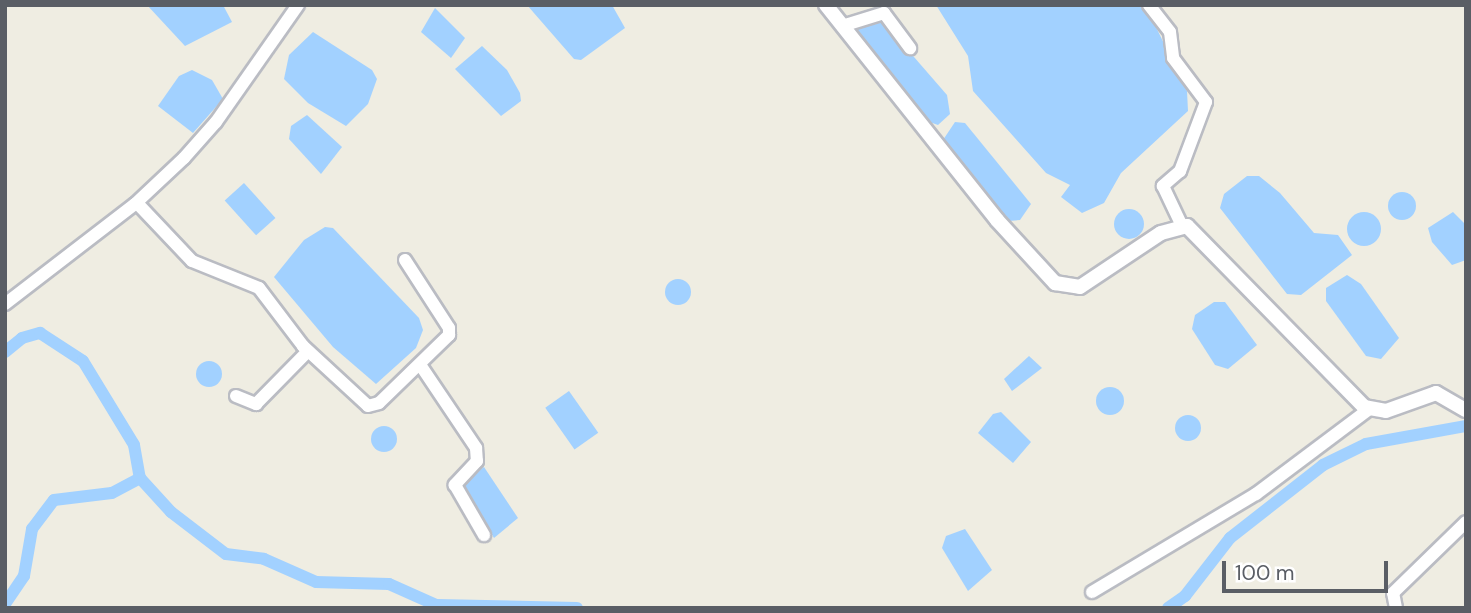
<!DOCTYPE html>
<style>
body{margin:0}
#map{position:relative;width:1471px;height:613px;overflow:hidden;background:#efede2;font-family:"DM Sans",sans-serif}
div>[style]{position:absolute}
.water>*{inset:0;background:#a2d1ff;transform-origin:0 0}
.round{border-radius:50%}
.canal>*{height:12px;margin:-6px;padding:0 6px;transform-origin:6px;border-radius:6px;background:#a2d1ff}
.roads{filter:drop-shadow(2px 0 #babcc3) drop-shadow(-2px 0 #babcc3) drop-shadow(0 2px #babcc3) drop-shadow(0 -2px #babcc3)}
.minor>*{height:12px;margin:-6px;padding:0 6px;transform-origin:6px;border-radius:6px;background:#fff}
.tertiary>*{height:14px;margin:-7px;padding:0 7px;transform-origin:7px;border-radius:7px;background:#fff}
span{translate:-50% -50%;white-space:nowrap;text-align:center;line-height:1.15;-webkit-text-stroke:7px #fff;paint-order:stroke}
.frame{position:absolute;inset:0;border:7px solid #5a5e65;pointer-events:none}
.scale{position:absolute;left:1222px;top:561px;width:166px;height:32px;box-sizing:border-box;border:4px solid #5a5e65;border-top:0;padding-left:9px;font-size:21px;line-height:24px;white-space:nowrap;color:#5a5e65;-webkit-text-stroke:5px #fff;paint-order:stroke}
</style>
<div id="map">
<div class="water">
<i style="clip-path:polygon(147px 5px,223px 5px,232px 22px,185px 46px)"></i>
<i style="clip-path:polygon(527px 5px,612px 5px,625px 28px,581px 60px,574px 59px)"></i>
<i style="clip-path:polygon(936px 5px,1139px 5px,1155px 25px,1187px 91px,1188px 111px,1121px 173px,1104px 203px,1082px 213px,1061px 197px,1070px 185px,1046px 173px,973px 91px,968px 56px)"></i>
<i style="clip-path:polygon(435px 8px,465px 38px,451px 58px,421px 32px)"></i>
<i style="clip-path:polygon(881px 19px,947px 95px,950px 114px,938px 125px,924px 120px,856px 32px,858px 26px)"></i>
<i style="clip-path:polygon(313px 32px,372px 70px,377px 79px,368px 104px,346px 126px,308px 103px,284px 79px,289px 55px)"></i>
<i style="clip-path:polygon(482px 46px,507px 70px,520px 93px,521px 101px,501px 116px,455px 69px)"></i>
<i style="clip-path:polygon(192px 70px,212px 80px,223px 99px,193px 133px,158px 106px,179px 76px)"></i>
<i style="clip-path:polygon(307px 115px,342px 147px,321px 174px,289px 139px,291px 126px)"></i>
<i style="clip-path:polygon(955px 122px,965px 123px,1031px 204px,1020px 220px,1009px 221px,943px 140px)"></i>
<i style="clip-path:polygon(1247px 176px,1259px 176px,1280px 193px,1314px 233px,1338px 235px,1352px 255px,1301px 295px,1287px 294px,1220px 208px,1224px 194px)"></i>
<i style="left:244px;top:183px;width:47px;height:26px;rotate:48deg"></i>
<i class="round" style="left:1388px;top:192px;width:28px;height:28px"></i>
<i class="round" style="left:1114px;top:209px;width:30px;height:30px"></i>
<i style="clip-path:polygon(1453px 212px,1466px 225px,1466px 260px,1452px 265px,1432px 242px,1428px 228px)"></i>
<i class="round" style="left:1347px;top:212px;width:34px;height:34px"></i>
<i style="clip-path:polygon(325px 227px,333px 228px,419px 318px,423px 330px,416px 348px,376px 384px,333px 347px,274px 277px,304px 240px)"></i>
<i style="clip-path:polygon(1347px 275px,1361px 284px,1399px 338px,1381px 359px,1366px 356px,1326px 301px,1326px 288px)"></i>
<i class="round" style="left:665px;top:279px;width:26px;height:26px"></i>
<i style="clip-path:polygon(1214px 302px,1225px 302px,1257px 345px,1228px 369px,1215px 365px,1192px 329px,1195px 315px)"></i>
<i style="clip-path:polygon(1029px 356px,1042px 368px,1012px 391px,1004px 379px)"></i>
<i class="round" style="left:196px;top:361px;width:26px;height:26px"></i>
<i class="round" style="left:1096px;top:387px;width:28px;height:28px"></i>
<i style="left:569px;top:391px;width:51px;height:29px;rotate:55deg"></i>
<i style="clip-path:polygon(1001px 412px,1031px 442px,1013px 463px,978px 433px,993px 414px)"></i>
<i class="round" style="left:1175px;top:415px;width:26px;height:26px"></i>
<i class="round" style="left:371px;top:426px;width:26px;height:26px"></i>
<i style="clip-path:polygon(484px 467px,518px 518px,494px 538px,461px 484px)"></i>
<i style="clip-path:polygon(965px 529px,992px 570px,968px 591px,942px 548px,946px 536px)"></i>
</div>
<div class="canal">
<i style="left:5px;top:352px;width:22px;rotate:-39deg"></i>
<i style="left:22px;top:338px;width:19px;rotate:-16deg"></i>
<i style="left:40px;top:333px;width:51px;rotate:33.1deg"></i>
<i style="left:83px;top:361px;width:98px;rotate:58.7deg"></i>
<i style="left:134px;top:445px;width:34px;rotate:80deg"></i>
<i style="left:140px;top:478px;width:46px;rotate:47.6deg"></i>
<i style="left:171px;top:512px;width:69px;rotate:37.4deg"></i>
<i style="left:226px;top:554px;width:38px;rotate:7deg"></i>
<i style="left:264px;top:559px;width:57px;rotate:23.9deg"></i>
<i style="left:316px;top:582px;width:73px;rotate:1.6deg"></i>
<i style="left:389px;top:584px;width:51px;rotate:24.1deg"></i>
<i style="left:436px;top:605px;width:141px;rotate:1.2deg"></i>
<i style="left:5px;top:604px;width:34px;rotate:-56deg"></i>
<i style="left:24px;top:576px;width:48px;rotate:-80.3deg"></i>
<i style="left:32px;top:529px;width:36px;rotate:-53deg"></i>
<i style="left:54px;top:500px;width:58px;rotate:-6.9deg"></i>
<i style="left:112px;top:493px;width:32px;rotate:-28deg"></i>
<i style="left:1168px;top:608px;width:21px;rotate:-35deg"></i>
<i style="left:1185px;top:596px;width:73px;rotate:-52.2deg"></i>
<i style="left:1230px;top:538px;width:118px;rotate:-38.1deg"></i>
<i style="left:1323px;top:465px;width:48px;rotate:-26deg"></i>
<i style="left:1366px;top:444px;width:102px;rotate:-10.2deg"></i>
</div>
<div class="roads">
<div class="minor">
<i style="left:1149px;top:5px;width:34px;rotate:52deg"></i>
<i style="left:1170px;top:32px;width:26px;rotate:83deg"></i>
<i style="left:1173px;top:58px;width:55px;rotate:53.1deg"></i>
<i style="left:1206px;top:102px;width:74px;rotate:110.6deg"></i>
<i style="left:1180px;top:171px;width:23px;rotate:139deg"></i>
<i style="left:1163px;top:186px;width:44px;rotate:64.6deg"></i>
<i style="left:842px;top:26px;width:44px;rotate:-17.2deg"></i>
<i style="left:884px;top:13px;width:44px;rotate:53.4deg"></i>
<i style="left:137px;top:203px;width:80px;rotate:46.5deg"></i>
<i style="left:192px;top:261px;width:72px;rotate:21.9deg"></i>
<i style="left:259px;top:288px;width:73px;rotate:52.8deg"></i>
<i style="left:303px;top:346px;width:88px;rotate:42.7deg"></i>
<i style="left:368px;top:406px;width:11px;rotate:-15deg"></i>
<i style="left:379px;top:403px;width:98px;rotate:-44.2deg"></i>
<i style="left:449px;top:335px;width:7px;rotate:-90deg"></i>
<i style="left:449px;top:328px;width:81px;rotate:-122.9deg"></i>
<i style="left:5px;top:304px;width:164px;rotate:-37.6deg"></i>
<i style="left:135px;top:204px;width:67px;rotate:-43.2deg"></i>
<i style="left:184px;top:158px;width:48px;rotate:-48.4deg"></i>
<i style="left:216px;top:122px;width:143px;rotate:-55deg"></i>
<i style="left:421px;top:366px;width:99px;rotate:56.1deg"></i>
<i style="left:476px;top:448px;width:13px;rotate:86deg"></i>
<i style="left:477px;top:461px;width:33px;rotate:133deg"></i>
<i style="left:455px;top:485px;width:58px;rotate:59.9deg"></i>
<i style="left:236px;top:396px;width:22px;rotate:22deg"></i>
<i style="left:256px;top:404px;width:74px;rotate:-45.5deg"></i>
<i style="left:1092px;top:592px;width:191px;rotate:-30.9deg"></i>
<i style="left:1256px;top:494px;width:140px;rotate:-36.9deg"></i>
<i style="left:1396px;top:608px;width:15px;rotate:-101deg"></i>
<i style="left:1393px;top:593px;width:102px;rotate:-44.2deg"></i>
</div>
<div class="tertiary">
<i style="left:826px;top:5px;width:275px;rotate:51.5deg"></i>
<i style="left:997px;top:220px;width:86px;rotate:47.4deg"></i>
<i style="left:1055px;top:283px;width:25px;rotate:9deg"></i>
<i style="left:1080px;top:287px;width:97px;rotate:-33.7deg"></i>
<i style="left:1161px;top:233px;width:27px;rotate:-15deg"></i>
<i style="left:1187px;top:226px;width:253px;rotate:45.6deg"></i>
<i style="left:1364px;top:407px;width:22px;rotate:10deg"></i>
<i style="left:1386px;top:411px;width:53px;rotate:-19.8deg"></i>
<i style="left:1436px;top:393px;width:34px;rotate:30deg"></i>
</div>
</div>
<div class="frame"></div>
<div class="scale">100 m</div>
</div>
